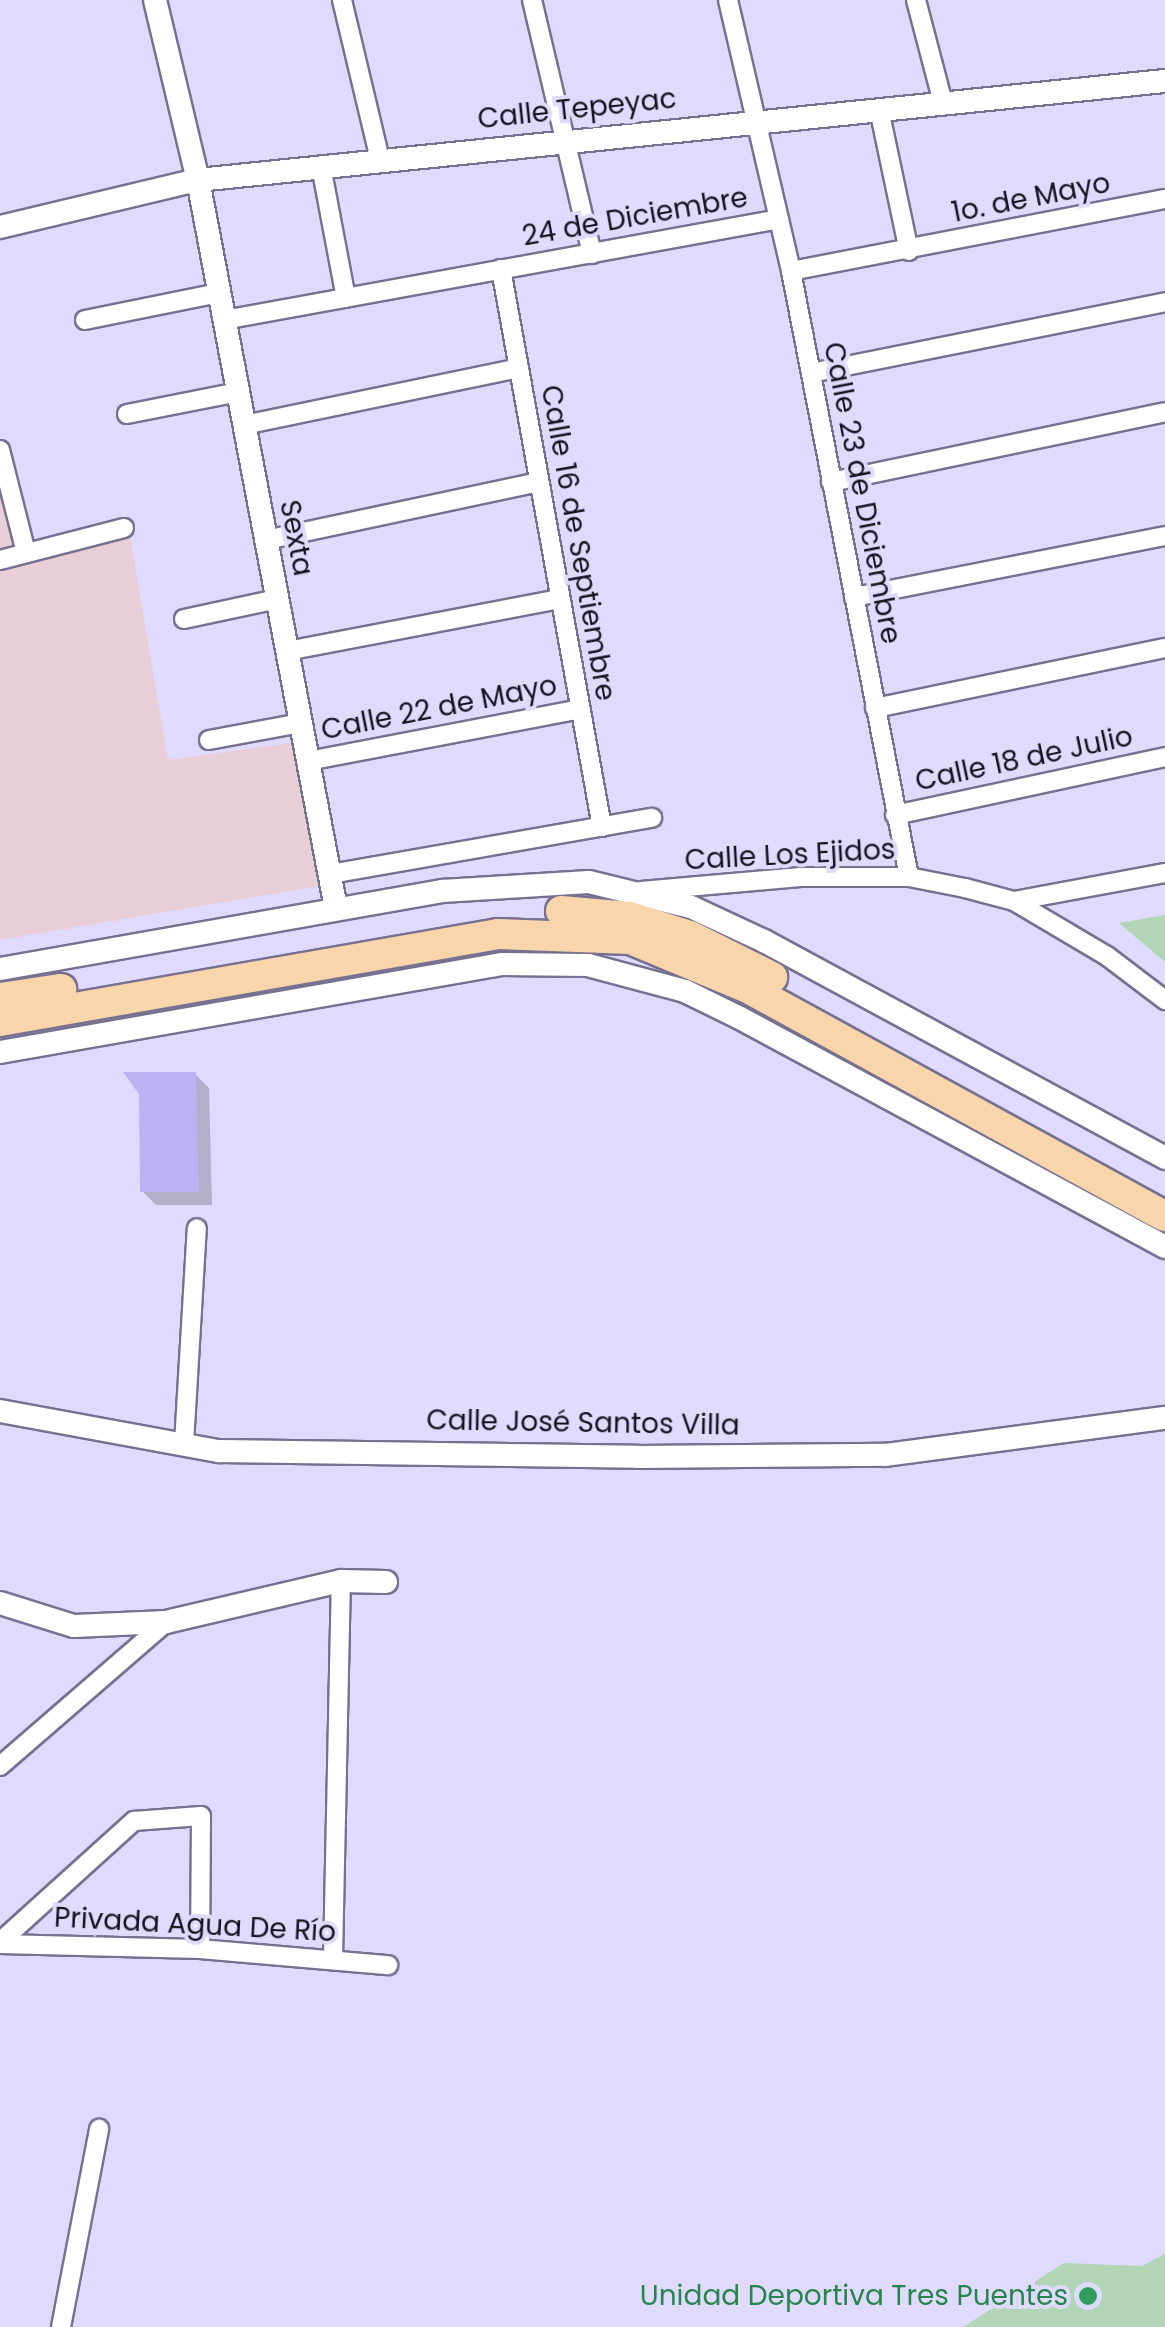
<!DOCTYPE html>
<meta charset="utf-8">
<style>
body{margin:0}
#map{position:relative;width:1165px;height:2327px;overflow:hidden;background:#e0dbfe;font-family:Poppins,sans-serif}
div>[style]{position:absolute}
.industrial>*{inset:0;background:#e8ced6}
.green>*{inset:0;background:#b1d5b5}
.shadow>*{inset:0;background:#0003}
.building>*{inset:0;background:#bcb1f2}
.roads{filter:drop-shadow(2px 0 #767190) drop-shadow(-2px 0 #767190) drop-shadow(0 2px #767190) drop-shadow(0 -2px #767190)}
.minor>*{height:18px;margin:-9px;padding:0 9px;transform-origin:9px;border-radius:9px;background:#fff}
.tertiary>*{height:22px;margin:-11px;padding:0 11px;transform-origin:11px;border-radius:11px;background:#fff}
.primary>*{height:30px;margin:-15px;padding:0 15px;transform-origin:15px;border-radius:15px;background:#f9d5ac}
.dots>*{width:28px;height:28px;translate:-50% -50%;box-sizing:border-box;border:5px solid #e0dbfe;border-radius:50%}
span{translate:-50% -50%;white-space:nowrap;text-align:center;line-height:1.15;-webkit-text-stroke:8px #e0dbfe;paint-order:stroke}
.street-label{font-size:28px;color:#15131e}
.leisure-label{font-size:28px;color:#27864d}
.right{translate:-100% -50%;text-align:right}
</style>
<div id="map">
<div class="industrial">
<i style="clip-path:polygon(0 478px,21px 564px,130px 535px,168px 760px,296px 742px,321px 886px,0 940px)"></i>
</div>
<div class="green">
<i style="clip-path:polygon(1165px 915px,1165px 962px,1119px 923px)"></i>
<i style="clip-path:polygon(1165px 2254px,1165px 2327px,963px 2327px,1064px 2263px,1142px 2266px)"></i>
</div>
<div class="shadow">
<i style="clip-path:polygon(195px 1074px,209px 1088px,212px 1205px,156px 1205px,142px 1191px)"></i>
</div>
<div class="building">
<i style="clip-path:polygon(123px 1072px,196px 1072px,199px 1192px,140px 1192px,139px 1094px)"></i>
</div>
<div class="roads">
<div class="minor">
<i style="left:342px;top:0;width:163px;rotate:76.6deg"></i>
<i style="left:532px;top:0;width:261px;rotate:76.7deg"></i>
<i style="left:728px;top:0;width:278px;rotate:76.9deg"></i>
<i style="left:791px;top:271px;width:617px;rotate:78.98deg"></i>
<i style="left:916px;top:0;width:106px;rotate:75.3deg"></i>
<i style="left:879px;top:109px;width:145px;rotate:78.1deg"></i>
<i style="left:321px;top:166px;width:134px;rotate:79.3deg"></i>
<i style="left:501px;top:269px;width:567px;rotate:79.74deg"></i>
<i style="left:791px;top:271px;width:381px;rotate:-10.9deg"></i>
<i style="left:85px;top:320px;width:137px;rotate:-11.4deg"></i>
<i style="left:224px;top:320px;width:564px;rotate:-10.31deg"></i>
<i style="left:811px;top:373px;width:361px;rotate:-11.3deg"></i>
<i style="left:127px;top:414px;width:113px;rotate:-11.2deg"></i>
<i style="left:244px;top:425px;width:281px;rotate:-11.7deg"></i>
<i style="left:0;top:450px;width:106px;rotate:75.8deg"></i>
<i style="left:831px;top:482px;width:341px;rotate:-11.8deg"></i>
<i style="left:266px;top:540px;width:279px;rotate:-12deg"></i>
<i style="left:0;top:560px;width:128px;rotate:-14.5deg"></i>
<i style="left:854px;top:597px;width:317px;rotate:-11.1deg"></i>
<i style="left:184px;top:619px;width:95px;rotate:-12.1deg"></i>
<i style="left:287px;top:651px;width:278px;rotate:-10.8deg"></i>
<i style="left:875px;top:708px;width:296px;rotate:-11.7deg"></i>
<i style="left:209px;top:740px;width:94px;rotate:-10.5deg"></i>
<i style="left:308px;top:761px;width:277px;rotate:-10.8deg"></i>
<i style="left:895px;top:815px;width:276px;rotate:-12.1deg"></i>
<i style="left:330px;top:874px;width:327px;rotate:-9.9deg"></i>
<i style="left:641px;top:891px;width:160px;rotate:-5deg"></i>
<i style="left:800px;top:877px;width:109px"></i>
<i style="left:909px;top:877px;width:57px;rotate:11.1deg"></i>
<i style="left:965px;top:888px;width:51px;rotate:14.9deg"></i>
<i style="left:1014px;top:901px;width:108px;rotate:30.6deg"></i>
<i style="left:1107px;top:956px;width:73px;rotate:37.2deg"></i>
<i style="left:1014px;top:901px;width:154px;rotate:-10.5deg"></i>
<i style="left:184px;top:1444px;width:216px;rotate:-86.6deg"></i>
<i style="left:0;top:1766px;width:220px;rotate:-40.9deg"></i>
<i style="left:0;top:1942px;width:181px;rotate:-42.1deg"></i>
<i style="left:134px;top:1821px;width:67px;rotate:-4.3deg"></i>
<i style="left:201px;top:1816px;width:133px;rotate:90.4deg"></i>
<i style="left:0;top:1944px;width:200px;rotate:1.4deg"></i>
<i style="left:200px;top:1949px;width:189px;rotate:4.9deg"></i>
<i style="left:333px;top:1958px;width:377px;rotate:-88.8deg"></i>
<i style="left:61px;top:2327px;width:202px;rotate:-79.1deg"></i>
</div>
<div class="tertiary">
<i style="left:155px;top:0;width:185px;rotate:76.6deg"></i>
<i style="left:198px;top:180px;width:741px;rotate:79.27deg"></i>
<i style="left:0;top:227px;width:204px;rotate:-13.4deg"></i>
<i style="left:198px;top:180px;width:972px;rotate:-5.85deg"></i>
<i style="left:0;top:969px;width:449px;rotate:-10deg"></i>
<i style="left:442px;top:891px;width:147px;rotate:-3.5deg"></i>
<i style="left:589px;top:882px;width:105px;rotate:13.8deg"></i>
<i style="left:691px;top:907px;width:81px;rotate:25deg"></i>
<i style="left:764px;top:941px;width:456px;rotate:28.4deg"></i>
<i style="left:0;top:1052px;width:510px;rotate:-9.94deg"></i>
<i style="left:502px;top:964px;width:86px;rotate:0.7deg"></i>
<i style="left:588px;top:965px;width:100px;rotate:15deg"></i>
<i style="left:685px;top:991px;width:61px;rotate:26.1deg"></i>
<i style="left:740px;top:1018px;width:483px;rotate:28.3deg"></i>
<i style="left:0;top:1411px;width:223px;rotate:10.4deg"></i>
<i style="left:219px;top:1451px;width:419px;rotate:0.8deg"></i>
<i style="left:638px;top:1457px;width:248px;rotate:-0.5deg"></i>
<i style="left:886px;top:1455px;width:281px;rotate:-7.6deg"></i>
<i style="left:0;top:1603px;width:77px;rotate:17.3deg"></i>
<i style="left:74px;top:1626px;width:92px;rotate:-2.5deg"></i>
<i style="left:166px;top:1622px;width:180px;rotate:-13.2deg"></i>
<i style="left:341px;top:1581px;width:45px;rotate:1.3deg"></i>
</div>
<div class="primary">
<i style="left:561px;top:911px;width:69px;rotate:5deg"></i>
<i style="left:630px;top:917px;width:63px;rotate:17.6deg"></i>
<i style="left:690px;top:936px;width:92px;rotate:26.6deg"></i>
<i style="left:0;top:998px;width:62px;rotate:-8.4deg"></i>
<i style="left:0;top:1021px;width:506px;rotate:-9.91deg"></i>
<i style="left:498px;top:934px;width:132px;rotate:2.2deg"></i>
<i style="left:630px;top:939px;width:128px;rotate:22.6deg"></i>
<i style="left:748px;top:988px;width:475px;rotate:28.7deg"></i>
</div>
</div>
<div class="dots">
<i style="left:1088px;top:2296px;background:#2e9e5b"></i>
</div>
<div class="street-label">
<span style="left:577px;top:109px;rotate:-6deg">Calle Tepeyac</span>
<span style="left:1031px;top:198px;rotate:-11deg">1o. de Mayo</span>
<span style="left:635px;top:217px;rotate:-10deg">24 de Diciembre</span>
<span style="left:862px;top:493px;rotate:79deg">Calle 23 de Diciembre</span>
<span style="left:296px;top:538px;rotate:79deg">Sexta</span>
<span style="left:578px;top:543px;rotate:80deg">Calle 16 de Septiembre</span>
<span style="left:439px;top:708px;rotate:-11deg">Calle 22 de Mayo</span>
<span style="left:1024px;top:759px;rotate:-12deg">Calle 18 de Julio</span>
<span style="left:790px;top:855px;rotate:-3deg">Calle Los Ejidos</span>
<span style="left:583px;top:1423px;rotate:1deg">Calle José Santos Villa</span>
<span style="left:195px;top:1925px;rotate:3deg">Privada Agua De Río</span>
</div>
<div class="leisure-label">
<span class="right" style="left:1068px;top:2296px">Unidad Deportiva Tres Puentes</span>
</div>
</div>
